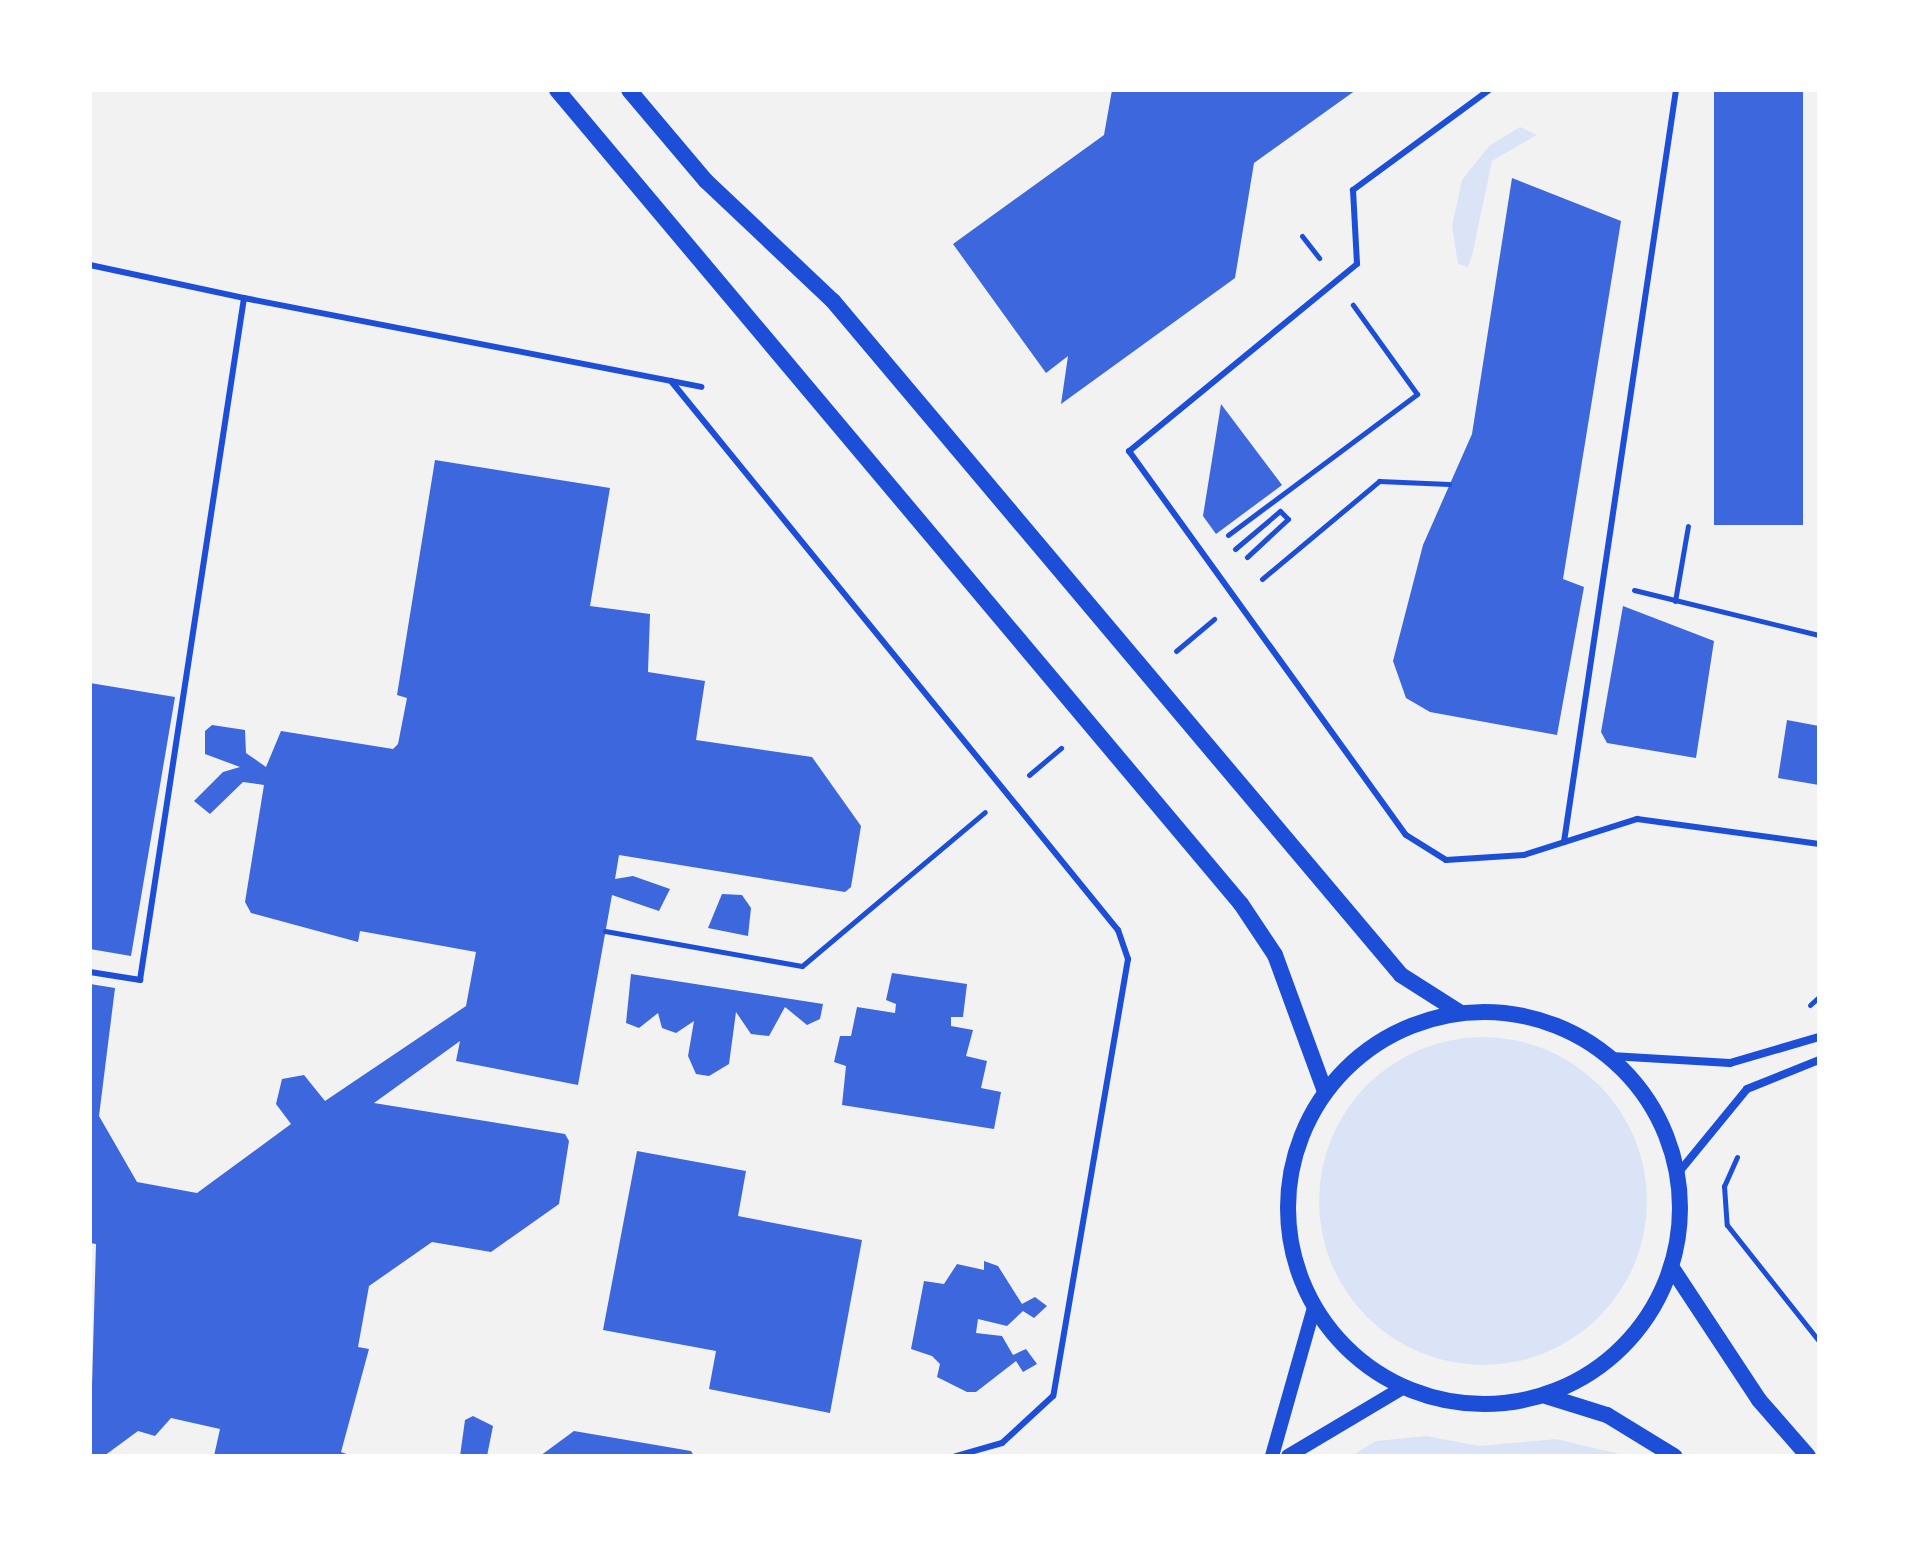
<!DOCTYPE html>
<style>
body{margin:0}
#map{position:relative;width:1909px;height:1546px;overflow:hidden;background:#f2f2f2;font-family:"PT Sans Narrow",sans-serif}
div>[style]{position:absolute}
.green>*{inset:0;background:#dbe4f7}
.round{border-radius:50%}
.building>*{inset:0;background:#3d67dc;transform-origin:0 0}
.path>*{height:5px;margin:-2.5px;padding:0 2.5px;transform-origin:2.5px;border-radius:2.5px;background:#1d4ed8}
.service>*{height:6px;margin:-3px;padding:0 3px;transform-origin:3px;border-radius:3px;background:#1d4ed8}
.minor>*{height:8px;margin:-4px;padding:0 4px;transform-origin:4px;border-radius:4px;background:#1d4ed8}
.tertiary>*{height:14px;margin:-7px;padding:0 7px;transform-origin:7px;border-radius:7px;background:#1d4ed8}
.secondary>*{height:16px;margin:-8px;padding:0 8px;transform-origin:8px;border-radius:8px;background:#1d4ed8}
.secondary>.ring{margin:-8px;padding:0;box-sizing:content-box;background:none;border:16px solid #1d4ed8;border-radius:50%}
span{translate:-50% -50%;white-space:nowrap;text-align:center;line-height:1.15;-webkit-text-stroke:6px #fff;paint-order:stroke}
.frame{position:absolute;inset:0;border:92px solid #fff;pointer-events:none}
</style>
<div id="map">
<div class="green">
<i style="clip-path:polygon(1520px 127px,1537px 135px,1492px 161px,1472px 256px,1468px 267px,1458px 264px,1452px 226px,1462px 180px,1489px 146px)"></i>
<i class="round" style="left:1319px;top:1037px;width:328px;height:328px"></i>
<i style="clip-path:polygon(1426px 1436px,1480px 1446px,1556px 1439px,1628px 1456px,1351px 1456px,1376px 1441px)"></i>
</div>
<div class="building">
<i style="clip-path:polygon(1112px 90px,1356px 90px,1254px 163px,1235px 278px,1061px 404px,1068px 356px,1046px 373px,953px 244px,1104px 135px)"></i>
<i style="left:1714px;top:90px;width:89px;height:435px"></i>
<i style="clip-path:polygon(1512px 178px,1621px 221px,1563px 579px,1584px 587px,1557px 735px,1430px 712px,1406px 698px,1393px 661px,1423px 545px,1472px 434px)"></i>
<i style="clip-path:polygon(1221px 404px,1282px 485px,1216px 534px,1203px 516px)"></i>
<i style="clip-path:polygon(435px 460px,610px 488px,590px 606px,650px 614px,648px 672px,705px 681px,696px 740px,812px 757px,861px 826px,851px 887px,845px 892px,619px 855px,615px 879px,633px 876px,670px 889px,659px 911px,612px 895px,578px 1085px,456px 1061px,460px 1041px,374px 1103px,565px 1134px,569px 1141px,559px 1204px,491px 1252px,432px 1242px,369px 1286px,358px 1347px,369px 1349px,341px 1452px,352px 1456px,214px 1456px,220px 1429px,171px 1418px,155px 1436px,138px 1431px,104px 1456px,90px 1456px,96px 1244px,90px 1243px,90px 984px,115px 988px,99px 1116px,137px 1182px,197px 1193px,291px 1124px,276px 1104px,282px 1079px,304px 1075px,325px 1101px,466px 1006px,476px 952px,360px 931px,358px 942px,251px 913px,245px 902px,264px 785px,243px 782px,210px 814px,194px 801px,223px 772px,240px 767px,205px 754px,205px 731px,212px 725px,245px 730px,246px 753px,266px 767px,281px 731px,393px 749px,398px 744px,407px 698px,397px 695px)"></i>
<i style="clip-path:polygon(1623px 606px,1714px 641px,1696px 758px,1607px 743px,1601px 732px)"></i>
<i style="clip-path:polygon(90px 683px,175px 697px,131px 956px,90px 949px)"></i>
<i style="clip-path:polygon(1787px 720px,1819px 726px,1819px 785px,1778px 778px)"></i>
<i style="clip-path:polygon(722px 894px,742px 895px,751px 908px,748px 936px,708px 928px)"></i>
<i style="clip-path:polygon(892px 973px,967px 984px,963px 1017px,951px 1017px,951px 1026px,973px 1030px,966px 1056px,987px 1061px,981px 1088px,1001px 1092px,994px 1129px,842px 1105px,846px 1066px,834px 1062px,840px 1036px,851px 1036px,857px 1007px,895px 1013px,896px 1004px,886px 1000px)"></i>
<i style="clip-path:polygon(631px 974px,823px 1004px,820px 1019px,807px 1025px,785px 1007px,769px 1036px,751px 1034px,736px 1012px,729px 1064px,709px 1076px,696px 1074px,688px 1056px,694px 1021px,676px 1033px,662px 1028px,658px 1013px,639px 1028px,626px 1023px)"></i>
<i style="clip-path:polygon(637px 1151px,746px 1171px,738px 1216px,862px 1240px,830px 1413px,709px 1389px,716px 1351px,603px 1330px)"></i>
<i style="clip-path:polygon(984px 1261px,998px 1266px,1022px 1304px,1035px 1297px,1047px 1306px,1034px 1318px,1023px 1311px,1007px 1326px,978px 1319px,976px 1333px,1002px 1336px,1013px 1355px,1026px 1349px,1037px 1364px,1023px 1372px,1016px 1361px,976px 1392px,967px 1392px,937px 1377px,940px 1364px,932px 1356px,911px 1349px,924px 1281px,944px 1284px,957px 1264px,984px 1270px)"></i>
<i style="clip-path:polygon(473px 1416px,493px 1426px,487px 1456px,460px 1456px,465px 1420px)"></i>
<i style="clip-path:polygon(574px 1431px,691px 1451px,694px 1456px,540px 1456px)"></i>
</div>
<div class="path">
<i style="left:1302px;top:236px;width:28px;rotate:52deg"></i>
<i style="left:1228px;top:535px;width:236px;rotate:-36.7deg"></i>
<i style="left:1417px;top:394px;width:110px;rotate:-125.7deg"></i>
<i style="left:1235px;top:549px;width:59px;rotate:-40.2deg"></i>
<i style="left:1280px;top:511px;width:11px;rotate:45deg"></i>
<i style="left:1288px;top:519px;width:56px;rotate:137.2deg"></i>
<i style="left:1262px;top:579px;width:153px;rotate:-39.9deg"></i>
<i style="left:1379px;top:481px;width:70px;rotate:2.5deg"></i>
<i style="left:1634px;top:590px;width:190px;rotate:13.7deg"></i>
<i style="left:1675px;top:601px;width:76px;rotate:-80.2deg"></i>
<i style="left:1176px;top:651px;width:50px;rotate:-40.1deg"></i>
<i style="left:1029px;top:775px;width:42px;rotate:-40.2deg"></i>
<i style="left:605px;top:931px;width:200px;rotate:10.1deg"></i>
<i style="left:802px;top:966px;width:239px;rotate:-40.1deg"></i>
<i style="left:1810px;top:1005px;width:12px;rotate:-42deg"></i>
<i style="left:1737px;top:1157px;width:32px;rotate:114deg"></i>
<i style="left:1724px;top:1186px;width:39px;rotate:86deg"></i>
<i style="left:1727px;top:1225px;width:148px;rotate:51.6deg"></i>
</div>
<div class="service">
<i style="left:1489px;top:90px;width:169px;rotate:143.7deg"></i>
<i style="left:1353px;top:190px;width:74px;rotate:86.9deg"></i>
<i style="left:1357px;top:264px;width:295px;rotate:140.6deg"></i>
<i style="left:1129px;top:451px;width:473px;rotate:54.2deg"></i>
<i style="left:1406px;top:835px;width:47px;rotate:32deg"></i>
<i style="left:1446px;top:860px;width:78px;rotate:-3.7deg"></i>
<i style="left:1524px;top:855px;width:119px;rotate:-17.7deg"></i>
<i style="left:1637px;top:819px;width:184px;rotate:7.8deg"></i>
<i style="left:90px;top:265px;width:157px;rotate:12.1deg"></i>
<i style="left:671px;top:381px;width:708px;rotate:50.85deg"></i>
<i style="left:1118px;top:930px;width:31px;rotate:71deg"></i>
<i style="left:1128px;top:959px;width:443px;rotate:99.7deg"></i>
<i style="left:1053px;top:1396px;width:69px;rotate:137.3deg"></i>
<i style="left:1002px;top:1443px;width:48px;rotate:164.2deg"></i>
<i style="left:1564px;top:842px;width:760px;rotate:-81.53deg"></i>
<i style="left:90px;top:972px;width:51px;rotate:9.1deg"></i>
<i style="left:140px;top:980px;width:690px;rotate:-81.33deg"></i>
<i style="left:244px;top:298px;width:466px;rotate:11deg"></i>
</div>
<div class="minor">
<i style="left:1611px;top:1056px;width:119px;rotate:3.4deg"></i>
<i style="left:1730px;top:1063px;width:93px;rotate:-16.3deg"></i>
<i style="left:1679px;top:1172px;width:107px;rotate:-50.7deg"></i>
<i style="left:1747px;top:1089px;width:78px;rotate:-21.9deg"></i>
</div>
<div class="tertiary">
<i style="left:1272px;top:1456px;width:154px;rotate:-74.2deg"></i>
<i style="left:1288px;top:1456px;width:133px;rotate:-30.8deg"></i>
</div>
<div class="secondary">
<i style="left:557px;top:90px;width:1063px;rotate:49.96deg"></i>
<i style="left:1241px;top:904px;width:61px;rotate:56.3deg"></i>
<i style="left:1275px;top:955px;width:146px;rotate:69.9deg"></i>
<i style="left:629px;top:90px;width:119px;rotate:49.8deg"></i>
<i style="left:706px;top:181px;width:175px;rotate:43.4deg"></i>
<i style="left:833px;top:301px;width:881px;rotate:49.88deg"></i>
<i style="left:1401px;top:975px;width:69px;rotate:32.5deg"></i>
<i class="ring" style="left:1288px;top:1012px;width:376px;height:376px"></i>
<i style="left:1672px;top:1268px;width:158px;rotate:56.6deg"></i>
<i style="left:1759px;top:1400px;width:74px;rotate:48.8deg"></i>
<i style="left:1546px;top:1396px;width:64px;rotate:17.3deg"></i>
<i style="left:1607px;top:1415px;width:79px;rotate:31.5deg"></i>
</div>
<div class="frame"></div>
</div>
